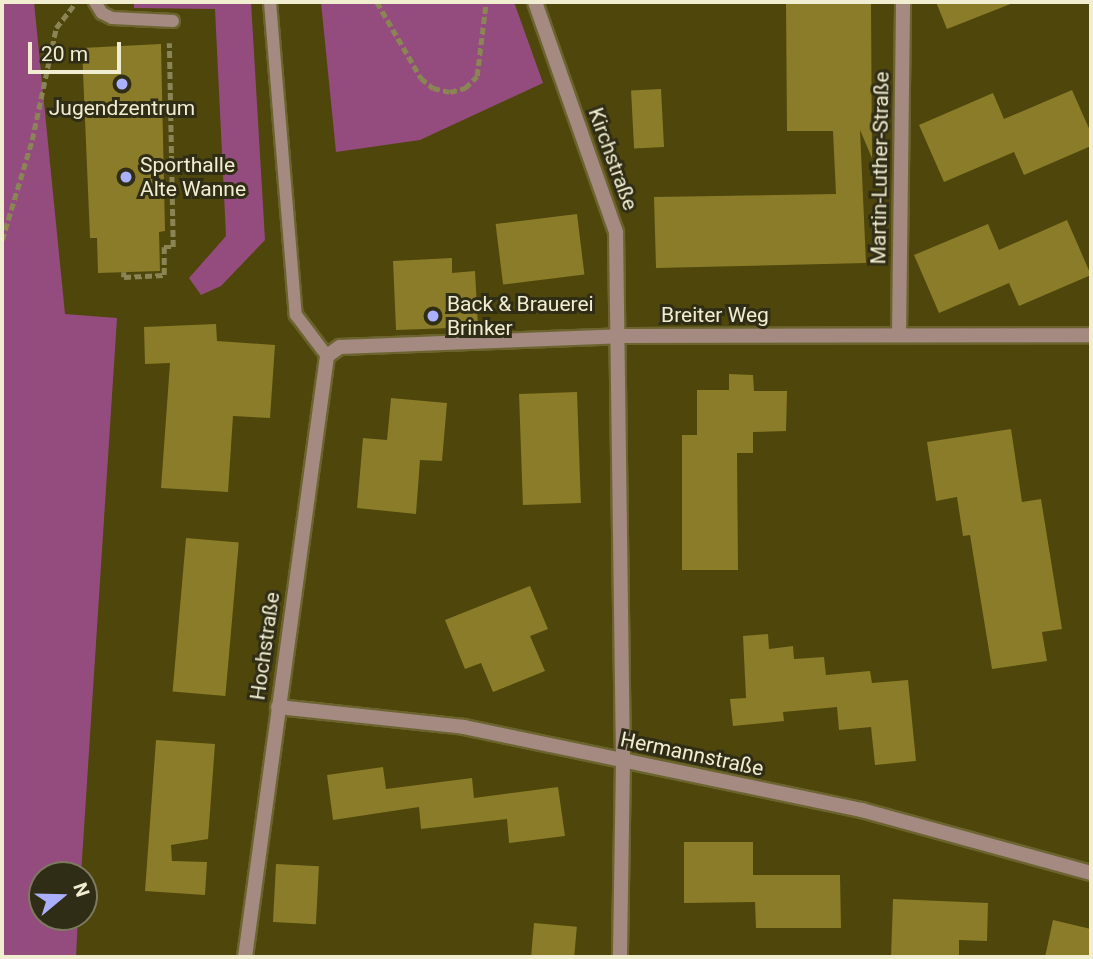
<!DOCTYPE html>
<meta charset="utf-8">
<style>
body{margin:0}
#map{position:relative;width:1093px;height:959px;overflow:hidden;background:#4f460b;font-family:Roboto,sans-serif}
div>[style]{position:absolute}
.green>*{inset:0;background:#944c7e}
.building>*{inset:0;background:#8a7c28;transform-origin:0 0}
.path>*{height:4.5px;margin-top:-2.25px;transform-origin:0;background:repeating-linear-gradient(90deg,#8b8455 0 7px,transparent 0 10.5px)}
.roads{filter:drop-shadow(2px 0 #6c642f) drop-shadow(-2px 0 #6c642f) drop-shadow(0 2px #6c642f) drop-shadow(0 -2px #6c642f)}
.lane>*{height:12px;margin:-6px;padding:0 6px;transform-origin:6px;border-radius:6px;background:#a48a81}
.street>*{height:14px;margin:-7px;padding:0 7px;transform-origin:7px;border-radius:7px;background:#a48a81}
.dots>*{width:19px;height:19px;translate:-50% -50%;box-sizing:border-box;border:4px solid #302d16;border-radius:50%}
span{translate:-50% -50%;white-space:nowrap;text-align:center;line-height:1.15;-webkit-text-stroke:6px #302d16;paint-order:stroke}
.poi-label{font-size:21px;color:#f1edd1}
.left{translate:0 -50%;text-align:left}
.street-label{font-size:21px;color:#f1edd1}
.frame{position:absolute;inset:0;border:4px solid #f1edd1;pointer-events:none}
.north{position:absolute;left:28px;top:861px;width:70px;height:70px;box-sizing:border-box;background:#302d16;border:2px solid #7d7a61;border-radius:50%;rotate:71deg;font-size:19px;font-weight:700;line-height:28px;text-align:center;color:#f1edd1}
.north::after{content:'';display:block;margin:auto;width:24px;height:32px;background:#aab0fc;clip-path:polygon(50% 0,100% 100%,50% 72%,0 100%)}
.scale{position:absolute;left:28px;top:42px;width:93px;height:32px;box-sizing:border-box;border:4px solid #f1edd1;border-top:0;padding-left:9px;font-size:21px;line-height:24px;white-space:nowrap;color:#f1edd1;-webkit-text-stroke:5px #302d16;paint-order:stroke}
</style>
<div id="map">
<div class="green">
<i style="clip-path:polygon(2px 2px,34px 2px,65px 314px,117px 318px,81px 875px,42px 875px,42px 917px,78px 917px,76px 957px,2px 957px)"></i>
<i style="clip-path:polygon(134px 2px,251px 2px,265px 240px,221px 286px,201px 295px,189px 278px,226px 236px,215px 9px,134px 8px)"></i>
<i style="clip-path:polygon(321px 2px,514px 2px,543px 83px,420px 140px,336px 152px)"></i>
</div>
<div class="building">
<i style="clip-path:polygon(786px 2px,871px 2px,872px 158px,860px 130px,866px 263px,656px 268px,654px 197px,836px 194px,833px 131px,787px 131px)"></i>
<i style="clip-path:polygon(936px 2px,1012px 2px,1013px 3px,947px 29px)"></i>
<i style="clip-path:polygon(161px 44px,165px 231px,159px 232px,160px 271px,98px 273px,97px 238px,90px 238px,82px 48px)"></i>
<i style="left:661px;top:89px;width:58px;height:30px;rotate:87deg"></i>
<i style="clip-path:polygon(1072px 90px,1091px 133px,1091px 146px,1024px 175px,1014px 152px,944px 182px,919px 125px,993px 93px,1004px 119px)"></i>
<i style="left:577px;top:214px;width:61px;height:82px;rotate:83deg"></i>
<i style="clip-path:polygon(1067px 220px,1091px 275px,1019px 306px,1009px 283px,939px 313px,914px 255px,988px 224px,999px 250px)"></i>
<i style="clip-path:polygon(452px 258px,452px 273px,475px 271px,478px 327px,396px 330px,393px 261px)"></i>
<i style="clip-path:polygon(216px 324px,217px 341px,275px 345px,270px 418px,233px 416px,228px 492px,161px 488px,170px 363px,145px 364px,144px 327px)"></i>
<i style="clip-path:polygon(729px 374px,753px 375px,754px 391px,787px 391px,786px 431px,753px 432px,753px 453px,737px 453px,738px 570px,682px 570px,682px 435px,697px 435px,697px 390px,729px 390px)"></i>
<i style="left:577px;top:392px;width:111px;height:58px;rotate:88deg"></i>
<i style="clip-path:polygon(391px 398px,447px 403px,442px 461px,420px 460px,416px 514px,357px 508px,363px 438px,387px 440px)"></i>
<i style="clip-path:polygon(1011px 429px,1022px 502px,1041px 499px,1062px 629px,1042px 632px,1047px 661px,992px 669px,970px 535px,963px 536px,957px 497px,936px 501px,927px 442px)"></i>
<i style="left:186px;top:538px;width:53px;height:154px;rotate:5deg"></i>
<i style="clip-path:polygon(530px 586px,548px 629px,530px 636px,545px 671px,493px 692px,481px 663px,465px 669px,445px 620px)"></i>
<i style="clip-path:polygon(768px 634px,769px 649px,793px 646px,794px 659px,824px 657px,826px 675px,870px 671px,872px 683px,908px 680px,916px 761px,875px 765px,871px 727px,839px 730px,837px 707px,783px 712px,784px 721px,733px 726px,730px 699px,746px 698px,743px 636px)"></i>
<i style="clip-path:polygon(156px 740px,215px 744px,208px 839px,171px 845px,172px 861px,207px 862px,205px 895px,145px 891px)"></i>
<i style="clip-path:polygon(383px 767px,386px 789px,472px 778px,474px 798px,558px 787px,565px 836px,509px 843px,507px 819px,421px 829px,419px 807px,333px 820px,327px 775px)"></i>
<i style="clip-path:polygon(684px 842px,753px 842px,753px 875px,840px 875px,841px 928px,756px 928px,755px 902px,684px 903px)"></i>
<i style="left:276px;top:864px;width:43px;height:58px;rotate:3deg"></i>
<i style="clip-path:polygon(893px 899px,988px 903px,987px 941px,959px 940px,959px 957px,891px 957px)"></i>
<i style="clip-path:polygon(1053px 920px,1091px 929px,1091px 957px,1045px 957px)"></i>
<i style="left:534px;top:923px;width:43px;height:34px;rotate:5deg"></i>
</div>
<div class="path">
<i style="left:377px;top:2px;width:88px;rotate:59.9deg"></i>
<i style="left:421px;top:78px;width:16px;rotate:40deg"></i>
<i style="left:433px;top:88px;width:17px;rotate:13deg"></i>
<i style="left:450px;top:92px;width:16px;rotate:-15deg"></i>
<i style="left:465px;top:88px;width:17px;rotate:-45deg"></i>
<i style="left:477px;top:76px;width:75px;rotate:-83.1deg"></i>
<i style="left:2px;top:240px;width:104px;rotate:-73.3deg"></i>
<i style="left:32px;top:140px;width:115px;rotate:-77.9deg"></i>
<i style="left:56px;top:28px;width:29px;rotate:-52deg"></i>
<i style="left:124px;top:272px;width:5px;rotate:90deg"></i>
<i style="left:124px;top:277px;width:40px;rotate:-2.9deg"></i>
<i style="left:164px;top:275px;width:28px;rotate:-90deg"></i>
<i style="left:164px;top:247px;width:9px"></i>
<i style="left:173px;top:247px;width:204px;rotate:-91.1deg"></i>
</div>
<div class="roads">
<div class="lane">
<i style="left:95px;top:2px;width:13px;rotate:58deg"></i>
<i style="left:102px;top:13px;width:11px;rotate:27deg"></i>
<i style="left:112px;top:18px;width:61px;rotate:2.8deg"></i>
<i style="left:270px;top:2px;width:314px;rotate:85.3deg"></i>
<i style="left:296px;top:315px;width:51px;rotate:52.9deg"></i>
</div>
<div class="street">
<i style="left:535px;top:2px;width:244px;rotate:70.6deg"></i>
<i style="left:616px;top:232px;width:529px;rotate:89.24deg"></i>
<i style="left:623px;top:761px;width:196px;rotate:90.9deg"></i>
<i style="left:899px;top:335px;width:333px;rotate:-89.3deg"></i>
<i style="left:278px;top:707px;width:187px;rotate:6.1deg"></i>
<i style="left:464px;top:727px;width:407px;rotate:11.8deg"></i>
<i style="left:862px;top:810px;width:238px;rotate:15.4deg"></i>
<i style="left:245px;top:957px;width:607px;rotate:-82.23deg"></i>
<i style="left:327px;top:356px;width:16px;rotate:-35deg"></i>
<i style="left:340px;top:347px;width:280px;rotate:-2.2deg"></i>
<i style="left:620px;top:336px;width:471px;rotate:-0.1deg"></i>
</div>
</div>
<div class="dots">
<i style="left:122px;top:84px;background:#aab0fc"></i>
<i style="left:126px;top:177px;background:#aab0fc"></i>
<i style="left:433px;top:316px;background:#aab0fc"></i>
</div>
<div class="poi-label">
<span style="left:122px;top:108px">Jugendzentrum</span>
<span class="left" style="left:140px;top:177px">Sporthalle<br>Alte Wanne</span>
<span class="left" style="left:447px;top:316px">Back &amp; Brauerei<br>Brinker</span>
</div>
<div class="street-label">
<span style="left:613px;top:159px;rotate:70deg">Kirchstraße</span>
<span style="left:880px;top:168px;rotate:-89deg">Martin-Luther-Straße</span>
<span style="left:715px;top:315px">Breiter Weg</span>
<span style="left:265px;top:646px;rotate:-82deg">Hochstraße</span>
<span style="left:692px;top:754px;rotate:12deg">Hermannstraße</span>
</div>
<div class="frame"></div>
<div class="north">N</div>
<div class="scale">20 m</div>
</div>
